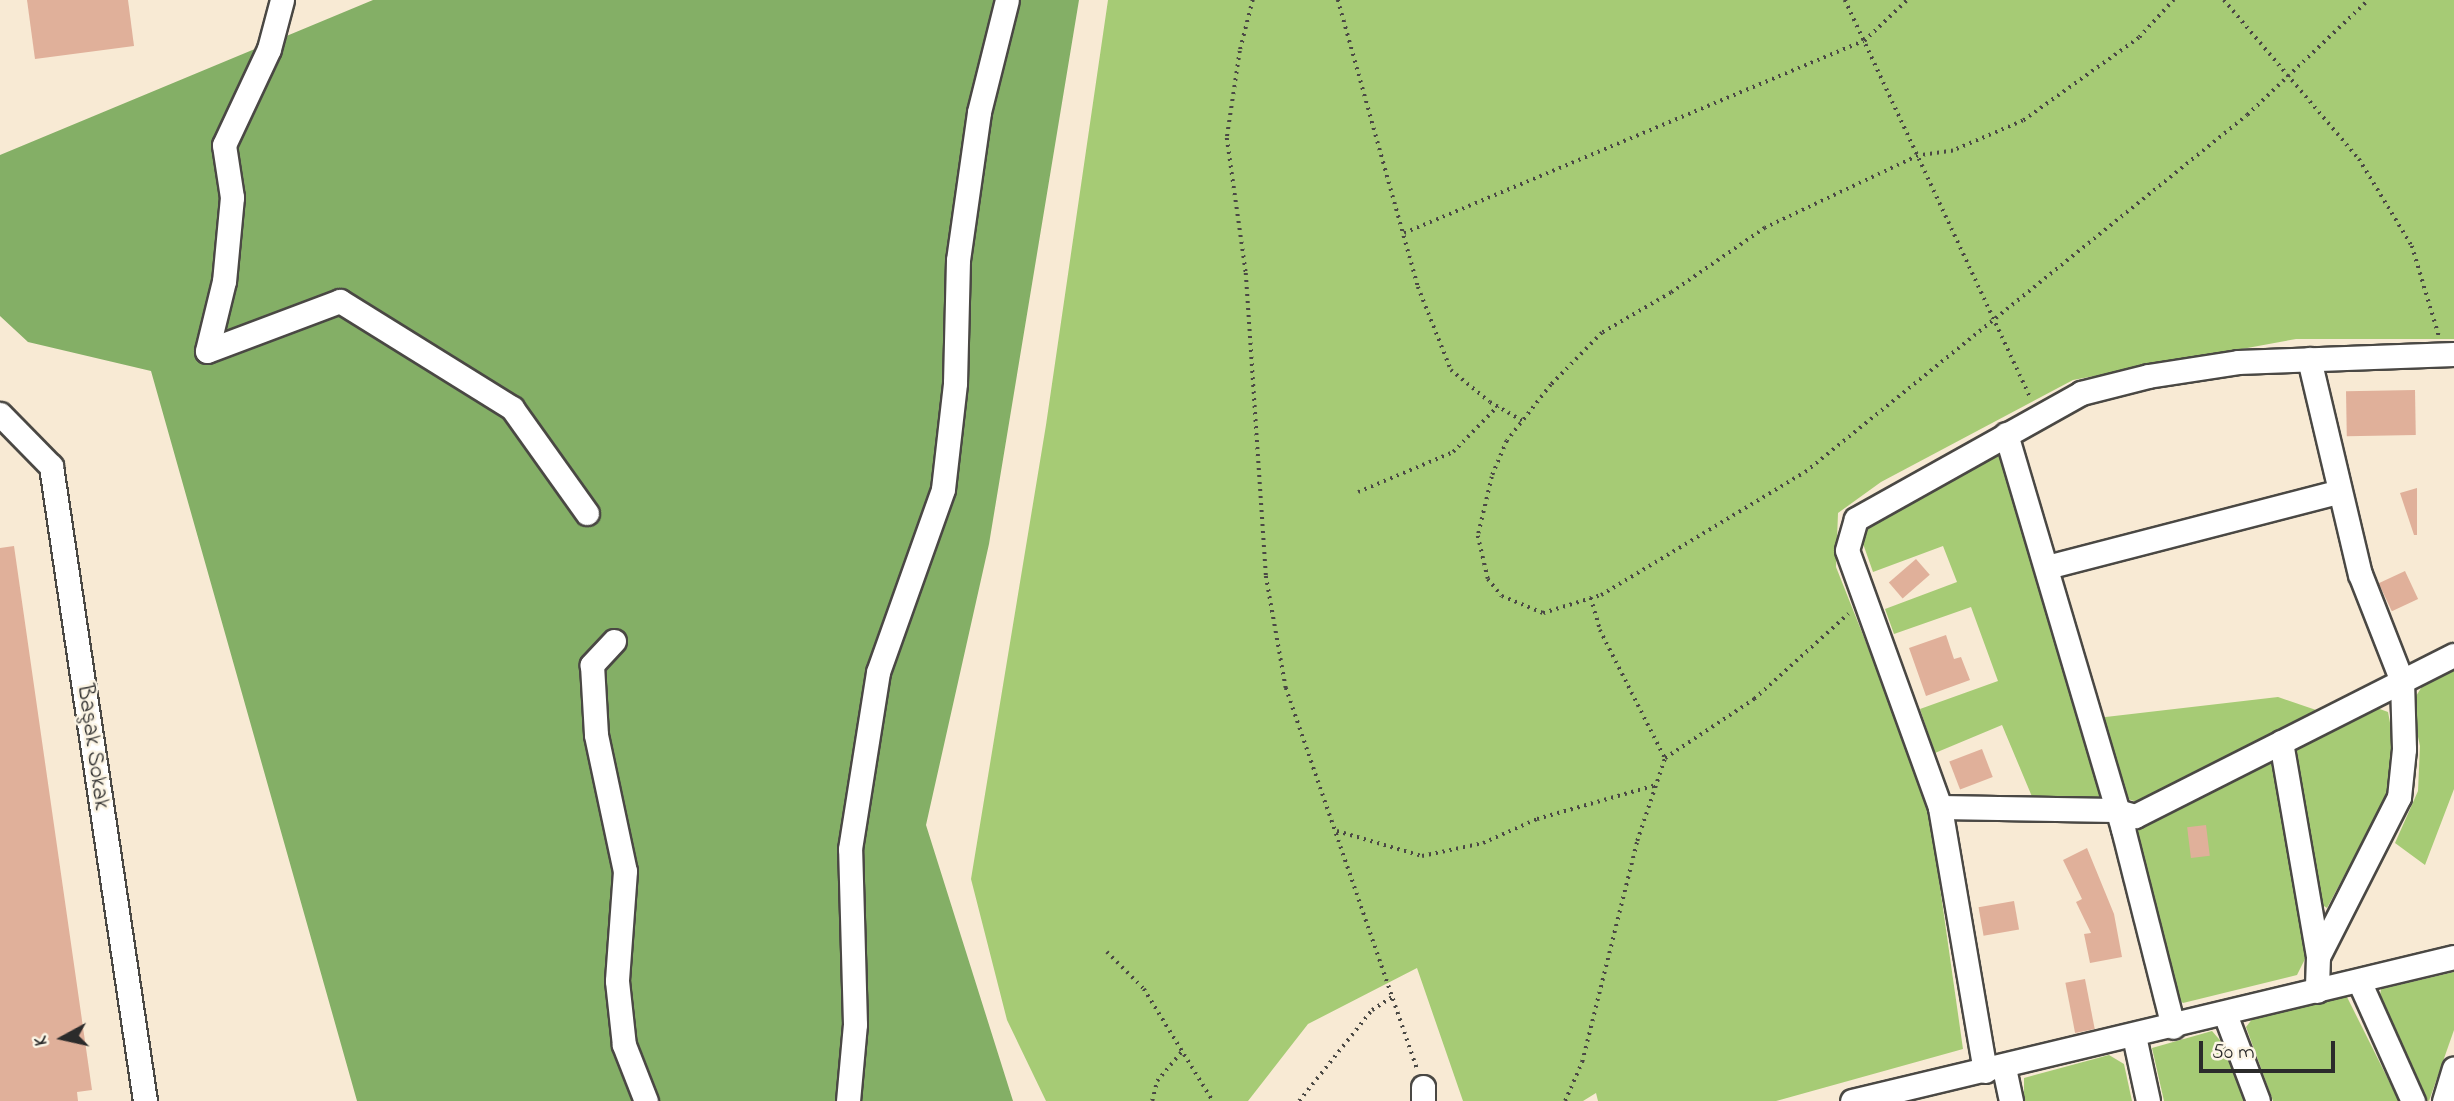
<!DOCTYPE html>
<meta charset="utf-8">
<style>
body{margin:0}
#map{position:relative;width:2454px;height:1101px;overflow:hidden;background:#f8ead4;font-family:"Indie Flower",sans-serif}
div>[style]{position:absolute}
.green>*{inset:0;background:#a6cb75}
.forest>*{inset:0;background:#84af66}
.building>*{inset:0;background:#e0b09a;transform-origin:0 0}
.path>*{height:3.5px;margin-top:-1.75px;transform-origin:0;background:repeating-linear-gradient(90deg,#4a4844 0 2px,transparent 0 7px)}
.roads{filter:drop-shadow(2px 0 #4a4844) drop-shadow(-2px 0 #4a4844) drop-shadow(0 2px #4a4844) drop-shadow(0 -2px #4a4844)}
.minor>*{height:23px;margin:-11.5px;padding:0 11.5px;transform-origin:11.5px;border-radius:11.5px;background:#fff}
span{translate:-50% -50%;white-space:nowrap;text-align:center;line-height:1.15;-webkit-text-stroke:5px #fcf5e5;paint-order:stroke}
.street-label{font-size:23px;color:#2b2b2b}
.north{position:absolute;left:28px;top:1003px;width:70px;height:70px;-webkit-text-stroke:5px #fcf5e5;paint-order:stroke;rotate:262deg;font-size:19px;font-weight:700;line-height:28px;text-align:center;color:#2b2b2b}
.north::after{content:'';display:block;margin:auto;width:24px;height:32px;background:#2b2b2b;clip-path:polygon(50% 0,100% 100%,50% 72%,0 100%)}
.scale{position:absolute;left:2199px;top:1041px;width:136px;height:32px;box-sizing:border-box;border:4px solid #2b2b2b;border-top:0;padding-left:9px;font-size:21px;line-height:24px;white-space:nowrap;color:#2b2b2b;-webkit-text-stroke:5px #fcf5e5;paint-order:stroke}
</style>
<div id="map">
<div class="green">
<i style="clip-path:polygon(1108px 0,2454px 0,2454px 339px,2296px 339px,2073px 380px,1881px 482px,1838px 513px,1836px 567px,1927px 796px,1963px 1049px,1776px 1101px,1598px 1101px,1596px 1093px,1583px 1101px,1463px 1101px,1417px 968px,1308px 1024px,1248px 1101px,1046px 1101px,1007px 1020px,971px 879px,1046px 425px)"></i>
<i style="clip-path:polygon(1991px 455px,2000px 456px,2037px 567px,2104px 801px,2033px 799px,2002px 725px,1935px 753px,1920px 709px,1998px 681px,1971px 607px,1894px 634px,1885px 609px,1957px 582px,1943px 546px,1873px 572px,1861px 538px,1867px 529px)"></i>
<i style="clip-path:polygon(2454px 669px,2454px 789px,2425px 865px,2395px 843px,2418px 791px,2420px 746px,2411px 704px,2423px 685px)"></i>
<i style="clip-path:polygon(2278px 697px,2319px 711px,2137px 802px,2119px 796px,2097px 718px)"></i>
<i style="clip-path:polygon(2377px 708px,2388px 712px,2395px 749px,2392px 786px,2327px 908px,2321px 904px,2296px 746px)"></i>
<i style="clip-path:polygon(2267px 760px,2275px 768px,2307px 955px,2297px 975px,2183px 1003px,2170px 992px,2131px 840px,2141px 824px)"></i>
<i style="clip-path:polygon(2454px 972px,2454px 1030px,2429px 1101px,2421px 1097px,2379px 1002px,2381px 989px)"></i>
<i style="clip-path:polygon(2345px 993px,2399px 1101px,2273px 1101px,2246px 1027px,2253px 1018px)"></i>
<i style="clip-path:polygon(2212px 1031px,2225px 1046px,2247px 1101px,2164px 1101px,2152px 1048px)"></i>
<i style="clip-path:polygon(2109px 1055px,2124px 1064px,2132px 1101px,2024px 1101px,2024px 1078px)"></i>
</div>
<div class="forest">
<i style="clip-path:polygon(373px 0,1079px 0,989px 544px,926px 825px,1013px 1101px,357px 1101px,151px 371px,28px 342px,0 316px,0 155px)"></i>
</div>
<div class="building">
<i style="clip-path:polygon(27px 0,128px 0,134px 46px,35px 59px)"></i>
<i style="left:2415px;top:390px;width:45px;height:69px;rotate:89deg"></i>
<i style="clip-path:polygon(2417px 488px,2417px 535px,2414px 535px,2400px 493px)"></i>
<i style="clip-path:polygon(14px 546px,92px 1090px,77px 1092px,78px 1101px,0 1101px,0 548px)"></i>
<i style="left:1916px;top:559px;width:21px;height:36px;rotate:49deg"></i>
<i style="left:2405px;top:571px;width:31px;height:29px;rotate:65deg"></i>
<i style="clip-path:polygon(1946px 635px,1954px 659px,1961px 657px,1970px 680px,1926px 696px,1909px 648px)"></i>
<i style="left:1982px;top:749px;width:30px;height:35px;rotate:69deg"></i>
<i style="left:2206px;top:825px;width:31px;height:19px;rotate:83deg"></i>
<i style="clip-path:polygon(2087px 848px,2114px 914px,2122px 957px,2090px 963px,2084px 934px,2091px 933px,2076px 902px,2082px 899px,2063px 860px)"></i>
<i style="left:2014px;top:901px;width:29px;height:36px;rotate:80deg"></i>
<i style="left:2085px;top:979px;width:51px;height:20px;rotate:79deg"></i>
</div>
<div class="path">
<i style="left:1253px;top:0;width:53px;rotate:104.3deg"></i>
<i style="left:1240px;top:51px;width:88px;rotate:98.5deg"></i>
<i style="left:1227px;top:138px;width:136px;rotate:82deg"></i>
<i style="left:1246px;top:273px;width:304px;rotate:86.2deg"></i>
<i style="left:1266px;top:576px;width:114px;rotate:79.9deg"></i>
<i style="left:1286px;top:688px;width:403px;rotate:71deg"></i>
<i style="left:1338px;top:0;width:298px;rotate:74.4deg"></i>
<i style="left:1418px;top:287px;width:89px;rotate:68.3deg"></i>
<i style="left:1451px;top:370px;width:50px;rotate:39.4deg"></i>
<i style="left:1490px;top:402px;width:38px;rotate:30deg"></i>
<i style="left:1845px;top:0;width:439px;rotate:65deg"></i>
<i style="left:2174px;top:0;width:52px;rotate:132.6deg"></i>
<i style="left:2139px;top:38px;width:143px;rotate:144.4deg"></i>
<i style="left:2023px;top:121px;width:76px;rotate:156.8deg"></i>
<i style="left:1953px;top:151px;width:35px;rotate:172deg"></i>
<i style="left:1918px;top:156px;width:169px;rotate:154.8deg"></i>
<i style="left:1765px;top:228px;width:114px;rotate:145.3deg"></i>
<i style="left:1671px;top:293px;width:80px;rotate:149.9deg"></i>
<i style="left:1602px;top:333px;width:73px;rotate:134.4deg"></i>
<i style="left:1551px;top:385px;width:71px;rotate:128.2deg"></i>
<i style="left:1507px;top:441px;width:39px;rotate:113deg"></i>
<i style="left:1492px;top:477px;width:61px;rotate:103.3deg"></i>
<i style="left:1478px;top:536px;width:44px;rotate:76.9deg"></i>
<i style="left:1488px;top:579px;width:22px;rotate:51deg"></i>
<i style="left:1502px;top:596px;width:44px;rotate:22.5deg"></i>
<i style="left:1543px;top:613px;width:61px;rotate:-17.2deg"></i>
<i style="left:1601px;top:595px;width:238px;rotate:-31.1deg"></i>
<i style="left:1805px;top:472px;width:568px;rotate:-38.93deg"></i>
<i style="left:2247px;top:115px;width:167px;rotate:-43.5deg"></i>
<i style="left:2224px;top:0;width:209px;rotate:49.7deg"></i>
<i style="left:2359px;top:159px;width:102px;rotate:58.7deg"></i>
<i style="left:2412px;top:246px;width:94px;rotate:73.3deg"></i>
<i style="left:1404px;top:233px;width:498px;rotate:-22.7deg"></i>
<i style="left:1864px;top:41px;width:59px;rotate:-43.6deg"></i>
<i style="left:1358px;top:492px;width:103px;rotate:-22.8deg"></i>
<i style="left:1453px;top:452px;width:64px;rotate:-45.6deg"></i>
<i style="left:1591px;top:598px;width:33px;rotate:74deg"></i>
<i style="left:1600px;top:630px;width:144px;rotate:63.1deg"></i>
<i style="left:1337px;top:831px;width:89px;rotate:16.4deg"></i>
<i style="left:1422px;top:856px;width:62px;rotate:-12deg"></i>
<i style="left:1483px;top:843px;width:59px;rotate:-24deg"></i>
<i style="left:1537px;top:819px;width:124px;rotate:-15.9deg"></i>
<i style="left:1107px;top:952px;width:52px;rotate:45deg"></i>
<i style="left:1144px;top:989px;width:132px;rotate:58.4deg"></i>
<i style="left:1152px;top:1101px;width:21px;rotate:-76deg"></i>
<i style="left:1157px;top:1081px;width:40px;rotate:-50deg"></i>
<i style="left:1299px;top:1101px;width:117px;rotate:-51.3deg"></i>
<i style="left:1372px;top:1010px;width:27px;rotate:-33deg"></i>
<i style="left:1565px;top:1101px;width:43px;rotate:-66.4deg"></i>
<i style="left:1582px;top:1062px;width:228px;rotate:-76deg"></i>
<i style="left:1637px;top:841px;width:88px;rotate:-71.4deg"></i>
<i style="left:1665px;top:758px;width:107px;rotate:-33.5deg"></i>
<i style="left:1754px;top:699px;width:127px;rotate:-42.1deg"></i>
</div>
<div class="roads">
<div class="minor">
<i style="left:282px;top:0;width:51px;rotate:104.9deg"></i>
<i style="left:269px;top:49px;width:106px;rotate:115.1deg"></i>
<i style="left:224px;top:145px;width:53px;rotate:81.3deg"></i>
<i style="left:232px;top:197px;width:84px;rotate:95.4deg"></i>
<i style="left:224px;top:281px;width:72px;rotate:103.7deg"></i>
<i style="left:207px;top:351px;width:142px;rotate:-20.6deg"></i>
<i style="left:340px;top:301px;width:203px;rotate:31.9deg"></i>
<i style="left:512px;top:408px;width:129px;rotate:54.5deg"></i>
<i style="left:2309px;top:359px;width:221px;rotate:76.7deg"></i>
<i style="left:2360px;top:574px;width:115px;rotate:68.6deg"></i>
<i style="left:2402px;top:681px;width:68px;rotate:88.3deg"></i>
<i style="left:2404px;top:749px;width:48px;rotate:95.9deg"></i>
<i style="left:2399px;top:797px;width:179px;rotate:116.9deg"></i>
<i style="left:0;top:414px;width:73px;rotate:45.6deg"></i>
<i style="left:51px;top:466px;width:642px;rotate:81.58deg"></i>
<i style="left:2006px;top:434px;width:412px;rotate:73.5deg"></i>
<i style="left:2123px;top:829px;width:204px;rotate:75.8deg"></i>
<i style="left:2047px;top:567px;width:301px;rotate:-14.5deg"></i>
<i style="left:614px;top:641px;width:33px;rotate:133deg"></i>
<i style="left:592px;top:665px;width:70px;rotate:86.7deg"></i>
<i style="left:596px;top:735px;width:139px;rotate:78deg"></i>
<i style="left:625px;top:871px;width:110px;rotate:94.2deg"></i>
<i style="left:617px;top:981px;width:64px;rotate:83.8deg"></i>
<i style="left:624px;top:1045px;width:60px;rotate:68.6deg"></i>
<i style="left:2281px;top:742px;width:218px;rotate:80.2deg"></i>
<i style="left:2318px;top:957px;width:34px;rotate:92deg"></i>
<i style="left:1940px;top:807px;width:174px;rotate:1deg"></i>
<i style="left:2114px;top:810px;width:22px;rotate:16deg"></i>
<i style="left:2135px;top:816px;width:357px;rotate:-26.8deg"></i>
<i style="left:2359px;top:981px;width:132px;rotate:65.8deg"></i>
<i style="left:2225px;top:1014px;width:93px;rotate:69.2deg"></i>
<i style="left:2134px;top:1036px;width:66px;rotate:77.8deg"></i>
<i style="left:2004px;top:1068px;width:34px;rotate:78deg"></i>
<i style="left:1985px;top:1071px;width:268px;rotate:-99.7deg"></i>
<i style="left:1940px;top:807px;width:273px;rotate:-109.9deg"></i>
<i style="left:1847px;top:550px;width:32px;rotate:-74deg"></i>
<i style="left:1856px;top:519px;width:258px;rotate:-29.2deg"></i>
<i style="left:2081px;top:393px;width:69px;rotate:-14.2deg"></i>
<i style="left:2148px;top:376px;width:91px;rotate:-8.8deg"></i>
<i style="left:2238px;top:362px;width:216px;rotate:-2.1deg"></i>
<i style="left:848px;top:1101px;width:77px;rotate:-84.8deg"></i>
<i style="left:855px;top:1024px;width:175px;rotate:-91.6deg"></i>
<i style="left:850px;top:849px;width:179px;rotate:-81deg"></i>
<i style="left:878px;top:672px;width:194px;rotate:-70.4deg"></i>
<i style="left:943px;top:489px;width:107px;rotate:-83.5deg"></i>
<i style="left:955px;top:383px;width:123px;rotate:-88.6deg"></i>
<i style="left:958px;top:260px;width:149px;rotate:-81.9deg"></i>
<i style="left:979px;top:112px;width:115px;rotate:-76deg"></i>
<i style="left:1423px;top:1101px;width:14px;rotate:-90deg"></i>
<i style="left:1852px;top:1101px;width:619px;rotate:-13.45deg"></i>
<i style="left:2444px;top:1101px;width:34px;rotate:-73deg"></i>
</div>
</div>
<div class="street-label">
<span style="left:92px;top:747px;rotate:82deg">Başak Sokak</span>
</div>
<div class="north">K</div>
<div class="scale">50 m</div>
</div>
